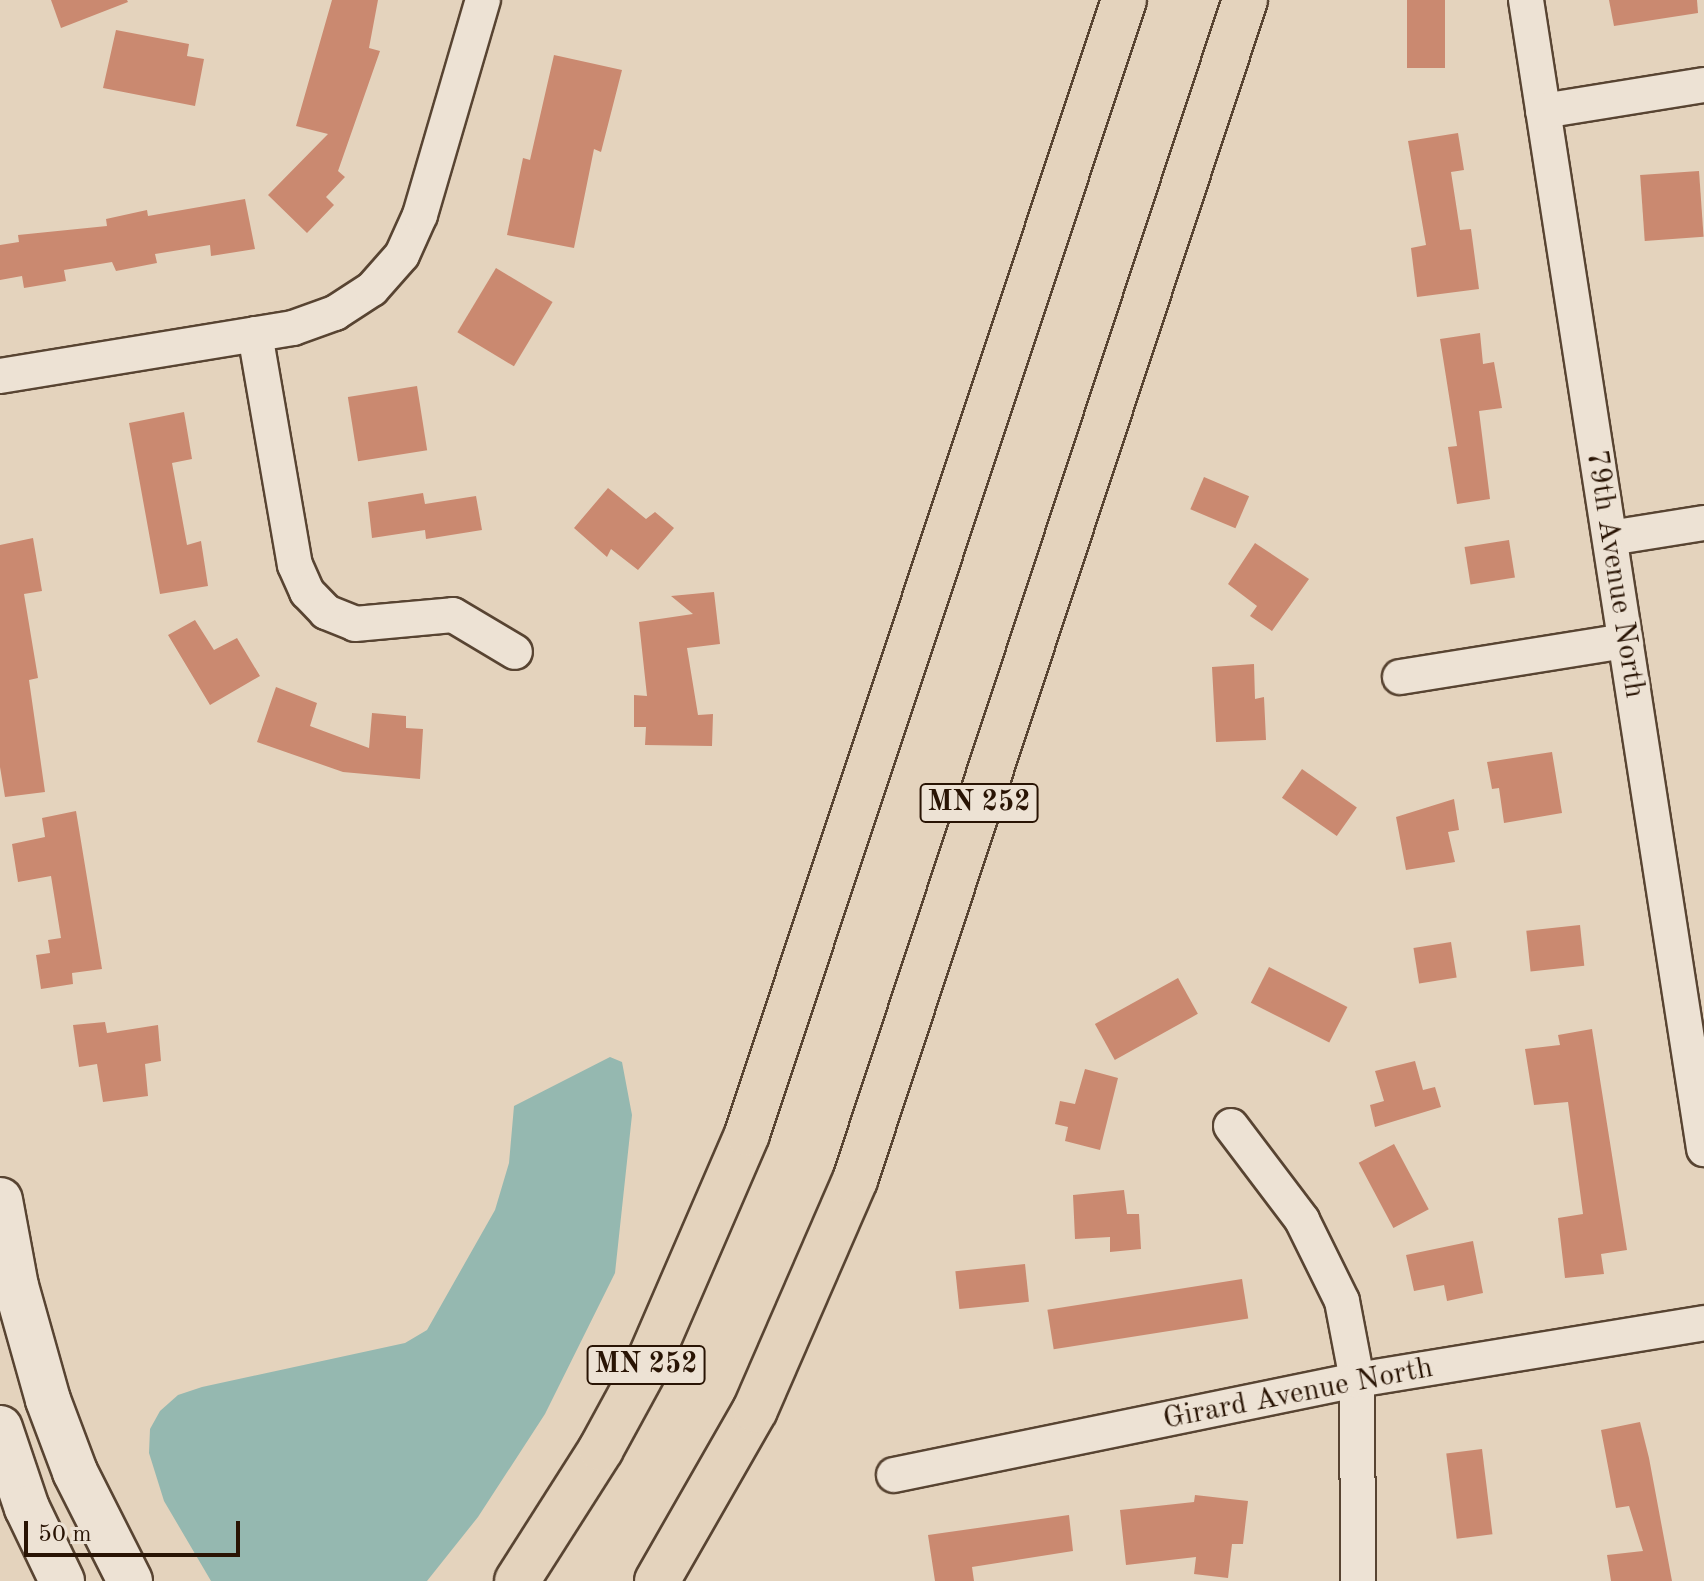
<!DOCTYPE html>
<style>
body{margin:0}
#map{position:relative;width:1704px;height:1581px;overflow:hidden;background:#e4d3bd;font-family:"Old Standard TT",serif}
div>[style]{position:absolute}
.water>*{inset:0;background:#95b8b0}
.building>*{inset:0;background:#ca8970;transform-origin:0 0}
.roads{filter:drop-shadow(2px 0 #584432) drop-shadow(-2px 0 #584432) drop-shadow(0 2px #584432) drop-shadow(0 -2px #584432)}
.minor>*{height:34px;margin:-17px;padding:0 17px;transform-origin:17px;border-radius:17px;background:#ede2d4}
.tertiary>*{height:44px;margin:-22px;padding:0 22px;transform-origin:22px;border-radius:22px;background:#ede2d4}
.trunk>*{height:44px;margin:-22px;padding:0 22px;transform-origin:22px;border-radius:22px;background:#e4d3bd}
span{translate:-50% -50%;white-space:nowrap;text-align:center;line-height:1.15;-webkit-text-stroke:7px #ede2d4;paint-order:stroke}
.shield-label span{padding:2px 6px;background:#ede2d4;border:2px solid;border-radius:6px;-webkit-text-stroke-width:0}
.shield-label{font-size:28px;color:#291404;font-weight:700}
.street-label{font-size:30px;color:#291404}
.scale{position:absolute;left:24px;top:1521px;width:216px;height:36px;box-sizing:border-box;border:4px solid #291404;border-top:0;padding-left:10px;font-size:24px;line-height:28px;white-space:nowrap;color:#291404;-webkit-text-stroke:6px #ede2d4;paint-order:stroke}
</style>
<div id="map">
<div class="water">
<i style="clip-path:polygon(610px 1057px,622px 1062px,632px 1115px,615px 1273px,545px 1414px,478px 1517px,427px 1581px,211px 1581px,164px 1501px,149px 1453px,150px 1429px,160px 1411px,178px 1395px,202px 1387px,405px 1343px,427px 1330px,495px 1210px,509px 1163px,514px 1106px)"></i>
</div>
<div class="building">
<i style="clip-path:polygon(51px 0,127px 0,128px 2px,61px 28px)"></i>
<i style="clip-path:polygon(332px 0,378px 0,369px 48px,380px 51px,338px 171px,345px 177px,326px 197px,334px 205px,307px 233px,268px 195px,328px 134px,296px 126px)"></i>
<i style="left:1407px;top:0;width:38px;height:68px"></i>
<i style="clip-path:polygon(1609px 0,1697px 0,1698px 13px,1614px 26px)"></i>
<i style="clip-path:polygon(116px 30px,189px 44px,187px 56px,204px 59px,195px 106px,103px 88px)"></i>
<i style="clip-path:polygon(554px 55px,622px 70px,601px 152px,594px 149px,574px 248px,507px 235px,523px 158px,530px 160px)"></i>
<i style="clip-path:polygon(1458px 133px,1464px 170px,1451px 172px,1460px 230px,1471px 229px,1479px 289px,1417px 297px,1411px 248px,1426px 245px,1408px 141px)"></i>
<i style="left:1699px;top:171px;width:66px;height:59px;rotate:86deg"></i>
<i style="clip-path:polygon(245px 199px,255px 249px,211px 256px,210px 245px,155px 254px,157px 263px,116px 271px,112px 262px,64px 270px,66px 281px,24px 288px,22px 276px,0 280px,0 245px,19px 242px,18px 235px,107px 226px,106px 219px,147px 210px,148px 216px)"></i>
<i style="left:496px;top:268px;width:66px;height:75px;rotate:31deg"></i>
<i style="clip-path:polygon(1480px 333px,1483px 364px,1494px 362px,1502px 408px,1479px 411px,1490px 499px,1457px 504px,1448px 447px,1457px 446px,1440px 339px)"></i>
<i style="left:417px;top:386px;width:65px;height:70px;rotate:81deg"></i>
<i style="clip-path:polygon(184px 412px,192px 459px,172px 463px,187px 545px,201px 541px,208px 586px,160px 594px,129px 423px)"></i>
<i style="left:1204px;top:477px;width:49px;height:35px;rotate:23deg"></i>
<i style="clip-path:polygon(608px 488px,646px 519px,655px 512px,674px 528px,638px 570px,611px 549px,607px 557px,574px 528px)"></i>
<i style="clip-path:polygon(423px 493px,425px 504px,476px 496px,482px 530px,426px 539px,425px 530px,372px 538px,368px 502px)"></i>
<i style="clip-path:polygon(33px 538px,42px 591px,24px 594px,38px 678px,29px 680px,45px 792px,5px 797px,0 767px,0 545px)"></i>
<i style="left:1509px;top:540px;width:38px;height:45px;rotate:81deg"></i>
<i style="clip-path:polygon(1255px 543px,1309px 579px,1272px 631px,1250px 616px,1257px 606px,1228px 584px)"></i>
<i style="clip-path:polygon(714px 592px,720px 644px,687px 648px,698px 715px,713px 714px,712px 746px,645px 745px,646px 727px,634px 727px,634px 695px,647px 696px,639px 622px,693px 614px,671px 596px)"></i>
<i style="clip-path:polygon(195px 620px,214px 650px,237px 638px,260px 676px,210px 705px,168px 635px)"></i>
<i style="clip-path:polygon(1254px 664px,1255px 699px,1264px 697px,1266px 740px,1216px 742px,1212px 667px)"></i>
<i style="clip-path:polygon(276px 687px,317px 703px,310px 726px,369px 748px,372px 713px,406px 716px,406px 728px,423px 729px,420px 779px,343px 772px,257px 742px)"></i>
<i style="clip-path:polygon(1552px 752px,1562px 813px,1504px 823px,1499px 788px,1492px 789px,1487px 762px)"></i>
<i style="left:1302px;top:769px;width:67px;height:35px;rotate:35deg"></i>
<i style="clip-path:polygon(1454px 799px,1459px 830px,1448px 832px,1455px 862px,1406px 870px,1396px 817px)"></i>
<i style="clip-path:polygon(76px 811px,102px 969px,72px 973px,73px 984px,41px 989px,36px 955px,50px 953px,48px 940px,61px 938px,51px 876px,18px 882px,12px 844px,45px 837px,42px 818px)"></i>
<i style="left:1580px;top:925px;width:41px;height:54px;rotate:84deg"></i>
<i style="left:1451px;top:942px;width:36px;height:38px;rotate:81deg"></i>
<i style="left:1269px;top:967px;width:88px;height:40px;rotate:27deg"></i>
<i style="left:1178px;top:978px;width:41px;height:95px;rotate:61deg"></i>
<i style="clip-path:polygon(105px 1022px,107px 1033px,158px 1025px,161px 1061px,145px 1064px,148px 1096px,103px 1102px,97px 1064px,79px 1067px,73px 1025px)"></i>
<i style="clip-path:polygon(1592px 1029px,1627px 1250px,1601px 1254px,1604px 1274px,1565px 1278px,1558px 1218px,1583px 1214px,1568px 1102px,1534px 1105px,1525px 1049px,1560px 1045px,1558px 1035px)"></i>
<i style="clip-path:polygon(1415px 1061px,1423px 1090px,1435px 1087px,1441px 1107px,1375px 1127px,1370px 1105px,1384px 1101px,1375px 1071px)"></i>
<i style="clip-path:polygon(1085px 1069px,1118px 1078px,1100px 1150px,1065px 1141px,1068px 1127px,1055px 1124px,1060px 1101px,1075px 1104px)"></i>
<i style="left:1394px;top:1144px;width:74px;height:40px;rotate:62deg"></i>
<i style="clip-path:polygon(1124px 1190px,1127px 1214px,1139px 1214px,1141px 1249px,1110px 1252px,1110px 1237px,1075px 1239px,1073px 1195px)"></i>
<i style="clip-path:polygon(1473px 1241px,1483px 1293px,1447px 1301px,1444px 1285px,1414px 1291px,1406px 1255px)"></i>
<i style="left:1025px;top:1264px;width:38px;height:70px;rotate:84deg"></i>
<i style="left:1242px;top:1279px;width:40px;height:197px;rotate:81deg"></i>
<i style="clip-path:polygon(1640px 1422px,1649px 1458px,1672px 1581px,1611px 1581px,1607px 1555px,1643px 1551px,1629px 1506px,1616px 1508px,1601px 1430px)"></i>
<i style="left:1482px;top:1449px;width:86px;height:36px;rotate:83deg"></i>
<i style="clip-path:polygon(1195px 1495px,1248px 1501px,1243px 1544px,1232px 1544px,1228px 1578px,1194px 1574px,1196px 1557px,1126px 1565px,1120px 1510px,1194px 1502px)"></i>
<i style="clip-path:polygon(1069px 1515px,1073px 1551px,972px 1567px,974px 1581px,935px 1581px,928px 1535px)"></i>
</div>
<div class="roads">
<div class="minor">
<i style="left:1526px;top:0;width:1163px;rotate:81.19deg"></i>
<i style="left:1543px;top:111px;width:163px;rotate:-9.2deg"></i>
<i style="left:255px;top:334px;width:234px;rotate:80.2deg"></i>
<i style="left:295px;top:565px;width:30px;rotate:66deg"></i>
<i style="left:307px;top:592px;width:28px;rotate:46deg"></i>
<i style="left:326px;top:612px;width:31px;rotate:22deg"></i>
<i style="left:355px;top:624px;width:98px;rotate:-5.2deg"></i>
<i style="left:453px;top:615px;width:72px;rotate:30.8deg"></i>
<i style="left:0;top:376px;width:297px;rotate:-9.3deg"></i>
<i style="left:293px;top:328px;width:45px;rotate:-19.7deg"></i>
<i style="left:335px;top:313px;width:44px;rotate:-33deg"></i>
<i style="left:372px;top:289px;width:45px;rotate:-48.6deg"></i>
<i style="left:402px;top:255px;width:44px;rotate:-65.8deg"></i>
<i style="left:420px;top:215px;width:224px;rotate:-73.7deg"></i>
<i style="left:1610px;top:538px;width:95px;rotate:-9.1deg"></i>
<i style="left:1400px;top:677px;width:228px;rotate:-9.1deg"></i>
<i style="left:1231px;top:1126px;width:118px;rotate:52.9deg"></i>
<i style="left:1302px;top:1220px;width:90px;rotate:63.7deg"></i>
<i style="left:1342px;top:1301px;width:80px;rotate:79.2deg"></i>
<i style="left:1357px;top:1380px;width:201px;rotate:89.7deg"></i>
<i style="left:894px;top:1475px;width:473px;rotate:-11.6deg"></i>
<i style="left:1357px;top:1380px;width:352px;rotate:-9.3deg"></i>
</div>
<div class="tertiary">
<i style="left:0;top:1200px;width:87px;rotate:79.5deg"></i>
<i style="left:16px;top:1286px;width:118px;rotate:74.3deg"></i>
<i style="left:48px;top:1400px;width:77px;rotate:69.4deg"></i>
<i style="left:75px;top:1472px;width:122px;rotate:63.2deg"></i>
<i style="left:0;top:1428px;width:84px;rotate:71.4deg"></i>
<i style="left:27px;top:1508px;width:81px;rotate:64.4deg"></i>
</div>
<div class="trunk">
<i style="left:517px;top:1581px;width:156px;rotate:-57.5deg"></i>
<i style="left:601px;top:1449px;width:100px;rotate:-61.4deg"></i>
<i style="left:649px;top:1361px;width:247px;rotate:-66.6deg"></i>
<i style="left:747px;top:1134px;width:1195px;rotate:-71.61deg"></i>
<i style="left:657px;top:1581px;width:197px;rotate:-60.2deg"></i>
<i style="left:755px;top:1410px;width:251px;rotate:-66.5deg"></i>
<i style="left:855px;top:1180px;width:1243px;rotate:-71.71deg"></i>
</div>
</div>
<div class="shield-label">
<span style="left:979px;top:803px">MN 252</span>
<span style="left:646px;top:1365px">MN 252</span>
</div>
<div class="street-label">
<span style="left:1615px;top:574px;rotate:81deg">79th Avenue North</span>
<span style="left:1298px;top:1394px;rotate:-11deg">Girard Avenue North</span>
</div>
<div class="scale">50 m</div>
</div>
